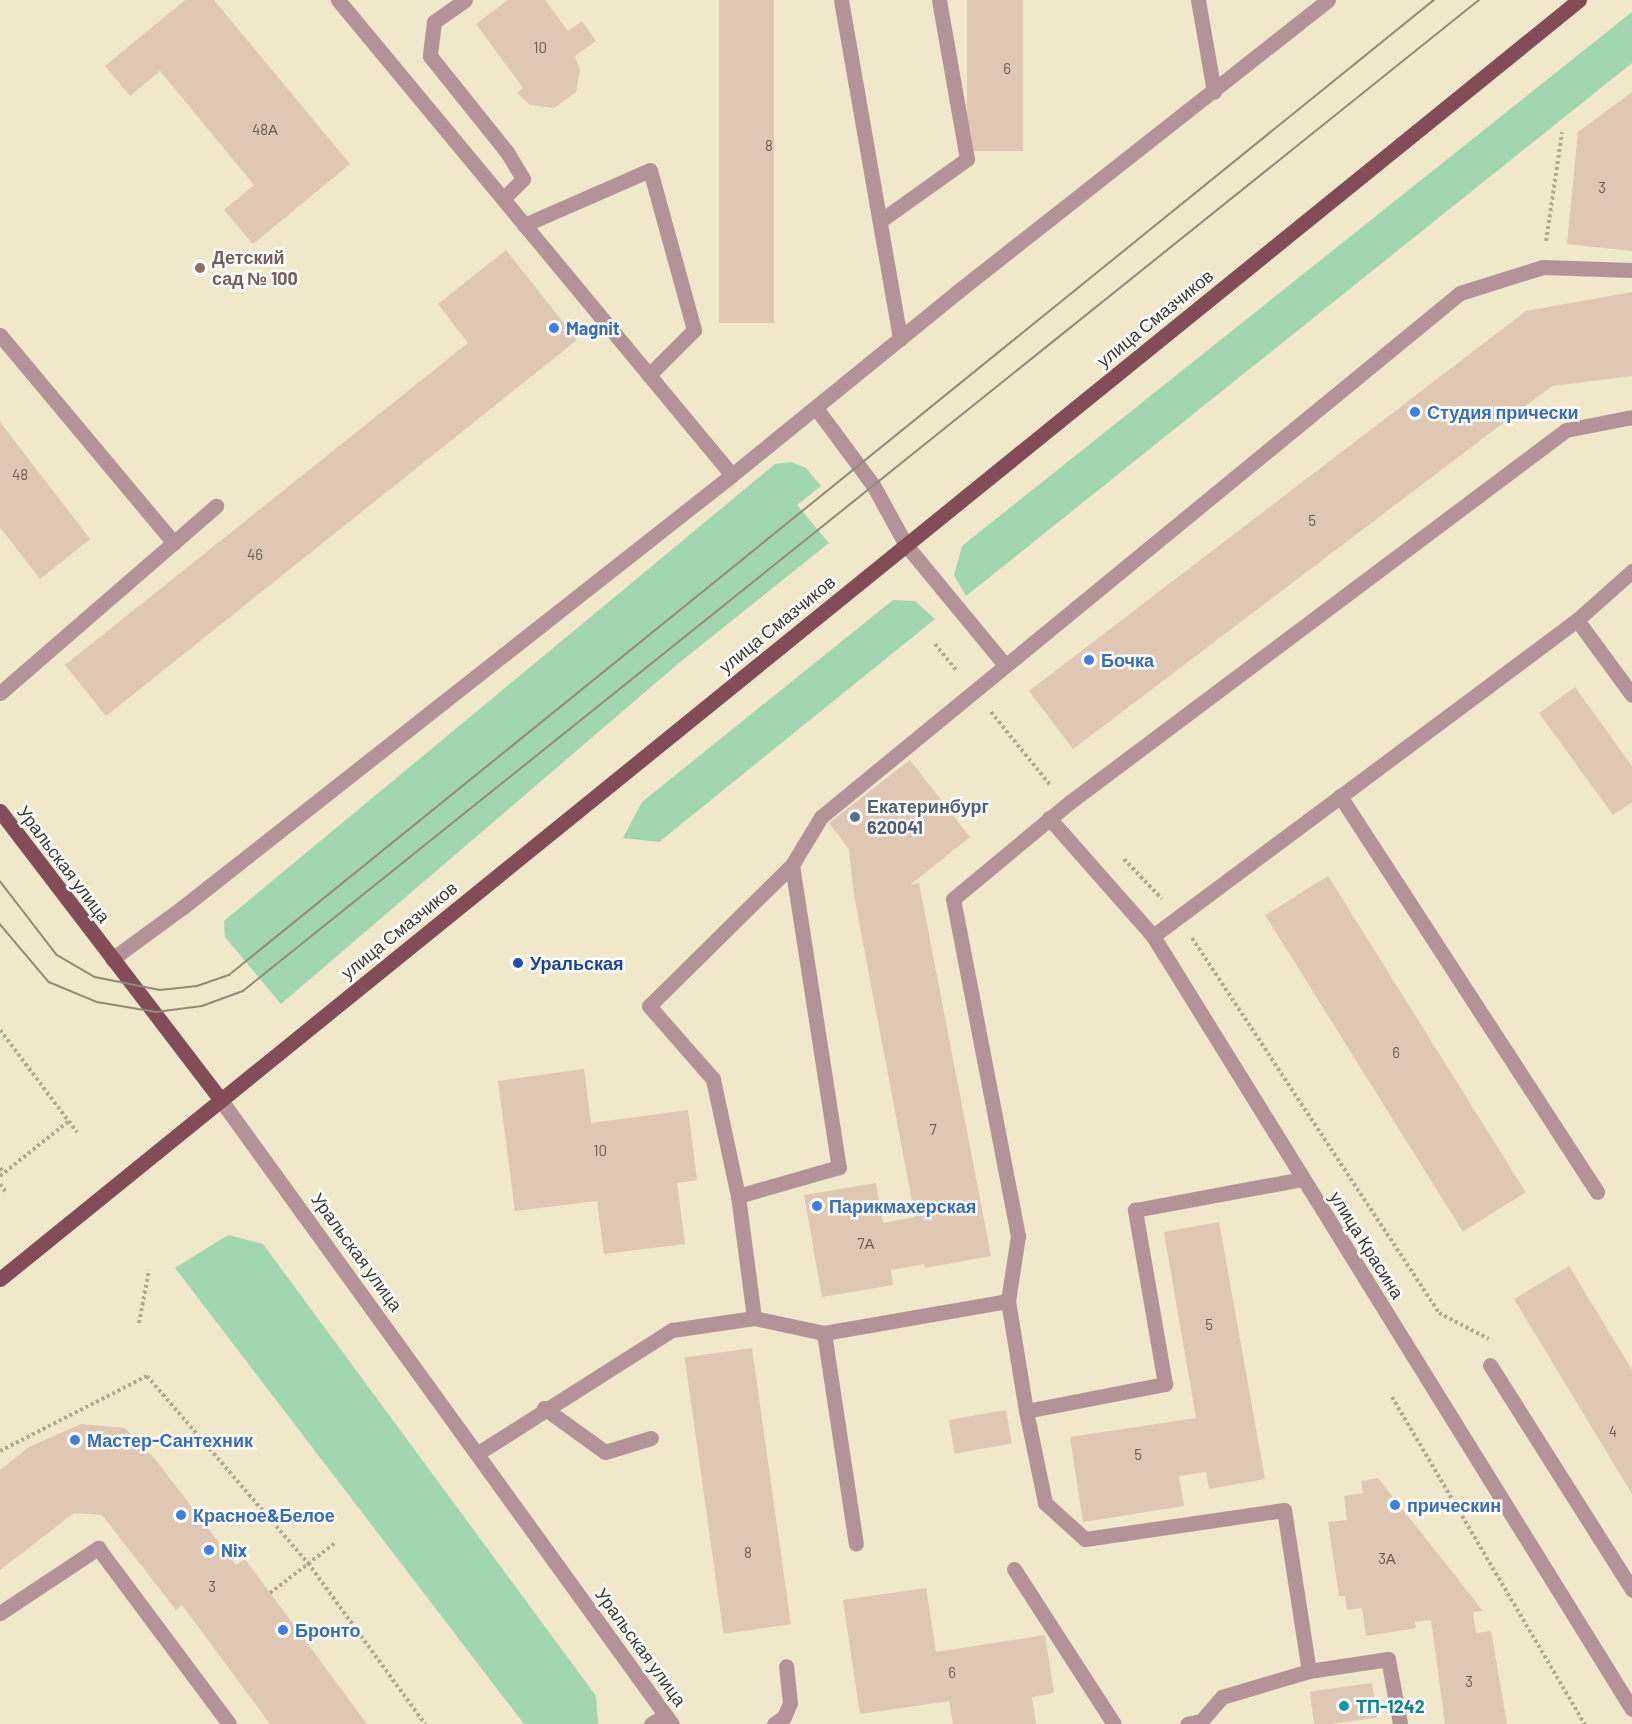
<!DOCTYPE html>
<meta charset="utf-8">
<style>
body{margin:0}
#map{position:relative;width:1632px;height:1724px;overflow:hidden;background:#f1e7cb;font-family:Barlow,sans-serif}
div>[style]{position:absolute}
.green>*{inset:0;background:#a2d6ae}
.building>*{inset:0;background:#dfc7b3;transform-origin:0 0}
.path>*{height:4px;margin-top:-2px;transform-origin:0;background:repeating-linear-gradient(90deg,#b1a993 0 3px,transparent 0 6px)}
.minor>*{height:15px;margin:-7.5px;padding:0 7.5px;transform-origin:7.5px;border-radius:7.5px;background:#b39398}
.major>*{height:15px;margin:-7.5px;padding:0 7.5px;transform-origin:7.5px;border-radius:7.5px;background:#834d58}
.tram>*{height:1.5px;margin:-0.75px;padding:0 0.75px;transform-origin:0.75px;border-radius:0.75px;background:#928b78}
.dots>*{width:16px;height:16px;translate:-50% -50%;box-sizing:border-box;border:3px solid #fff;border-radius:50%}
span{translate:-50% -50%;white-space:nowrap;text-align:center;line-height:1.15;-webkit-text-stroke:5px #fff;paint-order:stroke}
.number-label{font-size:15px;color:#665d4f}
.number-label span{-webkit-text-stroke-width:0}
.education-label{font-size:18px;color:#785e54;font-weight:700}
.left{translate:0 -50%;text-align:left}
.street-label{font-size:18px;color:#3d3a2e}
.shop-label{font-size:18px;color:#366cbe;font-weight:700}
.service-label{font-size:18px;color:#4e5e75;font-weight:700}
.transit-label{font-size:18px;color:#164399;font-weight:700}
.culture-label{font-size:18px;color:#0d838f;font-weight:700}
</style>
<div id="map">
<div class="green">
<i style="clip-path:polygon(1632px 12px,1632px 63px,966px 596px,954px 575px,962px 546px)"></i>
<i style="clip-path:polygon(791px 462px,806px 468px,821px 486px,797px 505px,829px 543px,679px 663px,281px 1004px,225px 937px,224px 921px,775px 464px)"></i>
<i style="clip-path:polygon(893px 600px,915px 601px,935px 619px,659px 842px,623px 838px,642px 802px)"></i>
<i style="clip-path:polygon(228px 1235px,263px 1244px,596px 1696px,598px 1724px,524px 1724px,175px 1268px)"></i>
</div>
<div class="building">
<i style="clip-path:polygon(185px 0,214px 0,350px 164px,253px 244px,224px 210px,254px 185px,160px 71px,130px 96px,105px 66px)"></i>
<i style="clip-path:polygon(508px 0,545px 0,568px 31px,582px 21px,596px 41px,575px 56px,580px 70px,576px 92px,554px 108px,530px 105px,517px 93px,523px 88px,476px 24px)"></i>
<i style="left:719px;top:0;width:55px;height:323px"></i>
<i style="left:967px;top:0;width:56px;height:151px"></i>
<i style="clip-path:polygon(1632px 92px,1632px 251px,1567px 244px,1578px 132px)"></i>
<i style="clip-path:polygon(506px 250px,577px 340px,106px 716px,65px 665px,468px 343px,438px 304px)"></i>
<i style="clip-path:polygon(1632px 292px,1632px 376px,1552px 386px,1073px 749px,1029px 691px,1526px 311px)"></i>
<i style="clip-path:polygon(0 422px,90px 539px,40px 579px,0 527px)"></i>
<i style="clip-path:polygon(1575px 687px,1632px 766px,1632px 802px,1613px 815px,1539px 713px)"></i>
<i style="clip-path:polygon(910px 760px,970px 837px,910px 885px,919px 883px,991px 1256px,925px 1268px,924px 1264px,891px 1270px,893px 1285px,822px 1297px,804px 1195px,876px 1183px,883px 1223px,915px 1217px,854px 895px,849px 849px,829px 823px)"></i>
<i style="left:1328px;top:876px;width:373px;height:74px;rotate:58deg"></i>
<i style="clip-path:polygon(584px 1069px,591px 1123px,688px 1110px,697px 1180px,677px 1183px,685px 1244px,604px 1254px,597px 1201px,515px 1211px,498px 1081px)"></i>
<i style="clip-path:polygon(1219px 1222px,1265px 1479px,1209px 1489px,1206px 1472px,1179px 1476px,1184px 1506px,1083px 1522px,1070px 1437px,1196px 1418px,1164px 1232px)"></i>
<i style="clip-path:polygon(1569px 1266px,1632px 1370px,1632px 1494px,1514px 1299px)"></i>
<i style="left:752px;top:1348px;width:279px;height:68px;rotate:82deg"></i>
<i style="left:1006px;top:1410px;width:34px;height:58px;rotate:80deg"></i>
<i style="clip-path:polygon(81px 1424px,125px 1428px,155px 1459px,236px 1565px,245px 1559px,367px 1724px,270px 1724px,182px 1605px,176px 1610px,102px 1515px,74px 1513px,0 1570px,0 1470px,29px 1447px)"></i>
<i style="clip-path:polygon(1378px 1478px,1483px 1611px,1473px 1612px,1476px 1633px,1491px 1631px,1507px 1724px,1445px 1724px,1431px 1620px,1415px 1622px,1416px 1628px,1366px 1636px,1362px 1608px,1347px 1610px,1345px 1596px,1339px 1596px,1328px 1522px,1347px 1520px,1344px 1496px,1363px 1493px,1361px 1481px)"></i>
<i style="clip-path:polygon(926px 1588px,936px 1652px,1045px 1635px,1054px 1693px,1032px 1697px,1036px 1724px,953px 1724px,949px 1701px,860px 1714px,843px 1600px)"></i>
<i style="left:1372px;top:1683px;width:35px;height:63px;rotate:82deg"></i>
</div>
<div class="path">
<i style="left:1546px;top:241px;width:110px;rotate:-81.6deg"></i>
<i style="left:935px;top:644px;width:36px;rotate:51deg"></i>
<i style="left:991px;top:712px;width:95px;rotate:51deg"></i>
<i style="left:1124px;top:859px;width:55px;rotate:46.5deg"></i>
<i style="left:1192px;top:938px;width:449px;rotate:56.6deg"></i>
<i style="left:1439px;top:1313px;width:56px;rotate:27.5deg"></i>
<i style="left:0;top:1030px;width:128px;rotate:53deg"></i>
<i style="left:0;top:1168px;width:6px;rotate:45deg"></i>
<i style="left:0;top:1176px;width:88px;rotate:-38.6deg"></i>
<i style="left:0;top:1184px;width:9px;rotate:54deg"></i>
<i style="left:139px;top:1323px;width:54px;rotate:-79.3deg"></i>
<i style="left:1392px;top:1397px;width:380px;rotate:59.5deg"></i>
<i style="left:0;top:1451px;width:165px;rotate:-27deg"></i>
<i style="left:147px;top:1376px;width:247px;rotate:49.3deg"></i>
<i style="left:308px;top:1563px;width:199px;rotate:54deg"></i>
<i style="left:270px;top:1593px;width:82px;rotate:-37.6deg"></i>
</div>
<div class="minor">
<i style="left:338px;top:0;width:617px;rotate:50.33deg"></i>
<i style="left:465px;top:0;width:38px;rotate:145deg"></i>
<i style="left:434px;top:22px;width:34px;rotate:97deg"></i>
<i style="left:430px;top:56px;width:123px;rotate:51.3deg"></i>
<i style="left:507px;top:152px;width:31px;rotate:59deg"></i>
<i style="left:523px;top:179px;width:28px;rotate:135deg"></i>
<i style="left:841px;top:0;width:344px;rotate:80.1deg"></i>
<i style="left:1198px;top:0;width:93px;rotate:80.1deg"></i>
<i style="left:880px;top:221px;width:107px;rotate:-35.5deg"></i>
<i style="left:967px;top:159px;width:161px;rotate:-100deg"></i>
<i style="left:524px;top:225px;width:137px;rotate:-23.6deg"></i>
<i style="left:650px;top:170px;width:166px;rotate:74.6deg"></i>
<i style="left:694px;top:330px;width:64px;rotate:135deg"></i>
<i style="left:1632px;top:270px;width:89px;rotate:-178.1deg"></i>
<i style="left:1543px;top:267px;width:87px;rotate:162.6deg"></i>
<i style="left:1460px;top:293px;width:826px;rotate:140.65deg"></i>
<i style="left:821px;top:817px;width:56px;rotate:121.1deg"></i>
<i style="left:792px;top:865px;width:306px;rotate:81.2deg"></i>
<i style="left:839px;top:1167px;width:105px;rotate:164deg"></i>
<i style="left:738px;top:1196px;width:123px;rotate:82.5deg"></i>
<i style="left:754px;top:1318px;width:72px;rotate:12.1deg"></i>
<i style="left:824px;top:1333px;width:187px;rotate:-9.9deg"></i>
<i style="left:1008px;top:1301px;width:66px;rotate:-81.3deg"></i>
<i style="left:1018px;top:1236px;width:343px;rotate:-100.9deg"></i>
<i style="left:953px;top:899px;width:152px;rotate:-39.7deg"></i>
<i style="left:1070px;top:802px;width:620px;rotate:-36.87deg"></i>
<i style="left:1566px;top:430px;width:67px;rotate:-11.1deg"></i>
<i style="left:0;top:335px;width:271px;rotate:50.1deg"></i>
<i style="left:816px;top:408px;width:96px;rotate:53.5deg"></i>
<i style="left:873px;top:485px;width:68px;rotate:61.2deg"></i>
<i style="left:906px;top:545px;width:154px;rotate:50.5deg"></i>
<i style="left:1577px;top:620px;width:93px;rotate:53.7deg"></i>
<i style="left:0;top:693px;width:286px;rotate:-40.9deg"></i>
<i style="left:1340px;top:796px;width:472px;rotate:57deg"></i>
<i style="left:1049px;top:818px;width:157px;rotate:48.6deg"></i>
<i style="left:1153px;top:936px;width:909px;rotate:58.22deg"></i>
<i style="left:1153px;top:936px;width:529px;rotate:-36.7deg"></i>
<i style="left:1577px;top:620px;width:74px;rotate:-41.7deg"></i>
<i style="left:112px;top:959px;width:88px;rotate:-36.2deg"></i>
<i style="left:183px;top:907px;width:699px;rotate:-38.2deg"></i>
<i style="left:732px;top:475px;width:290px;rotate:-39.1deg"></i>
<i style="left:957px;top:292px;width:472px;rotate:-38.2deg"></i>
<i style="left:220px;top:1099px;width:771px;rotate:54.13deg"></i>
<i style="left:738px;top:1196px;width:120px;rotate:-102.1deg"></i>
<i style="left:713px;top:1079px;width:97px;rotate:-131.2deg"></i>
<i style="left:649px;top:1006px;width:201px;rotate:-44.6deg"></i>
<i style="left:1008px;top:1301px;width:111px;rotate:80.7deg"></i>
<i style="left:1026px;top:1411px;width:142px;rotate:-11deg"></i>
<i style="left:1165px;top:1384px;width:177px;rotate:-99.8deg"></i>
<i style="left:1135px;top:1210px;width:171px;rotate:-10.5deg"></i>
<i style="left:824px;top:1333px;width:213px;rotate:81.4deg"></i>
<i style="left:1490px;top:1365px;width:266px;rotate:57.7deg"></i>
<i style="left:544px;top:1408px;width:75px;rotate:35.8deg"></i>
<i style="left:605px;top:1452px;width:48px;rotate:-16.9deg"></i>
<i style="left:1026px;top:1411px;width:94px;rotate:78.3deg"></i>
<i style="left:1045px;top:1503px;width:54px;rotate:42deg"></i>
<i style="left:1085px;top:1539px;width:201px;rotate:-8.3deg"></i>
<i style="left:1284px;top:1510px;width:163px;rotate:81.2deg"></i>
<i style="left:1309px;top:1671px;width:91px;rotate:163.4deg"></i>
<i style="left:1222px;top:1697px;width:32px;rotate:131deg"></i>
<i style="left:1201px;top:1721px;width:14px;rotate:168deg"></i>
<i style="left:478px;top:1453px;width:230px;rotate:-32.4deg"></i>
<i style="left:672px;top:1330px;width:83px;rotate:-8.3deg"></i>
<i style="left:1014px;top:1569px;width:184px;rotate:57.2deg"></i>
<i style="left:0;top:1613px;width:118px;rotate:-33.6deg"></i>
<i style="left:98px;top:1548px;width:219px;rotate:53.3deg"></i>
<i style="left:1309px;top:1671px;width:80px;rotate:-8.6deg"></i>
<i style="left:1388px;top:1659px;width:66px;rotate:79.5deg"></i>
<i style="left:651px;top:1724px;width:17px;rotate:-31deg"></i>
<i style="left:774px;top:1724px;width:12px;rotate:-35deg"></i>
<i style="left:784px;top:1717px;width:15px;rotate:-67deg"></i>
<i style="left:790px;top:1703px;width:37px;rotate:-96deg"></i>
</div>
<div class="major">
<i style="left:0;top:811px;width:362px;rotate:52.6deg"></i>
<i style="left:0;top:1279px;width:2032px;rotate:-39.01deg"></i>
</div>
<div class="tram">
<i style="left:0;top:881px;width:93px;rotate:52.4deg"></i>
<i style="left:57px;top:955px;width:44px;rotate:30.1deg"></i>
<i style="left:95px;top:977px;width:66px;rotate:11.3deg"></i>
<i style="left:160px;top:990px;width:37px;rotate:-6deg"></i>
<i style="left:197px;top:986px;width:34px;rotate:-19deg"></i>
<i style="left:229px;top:975px;width:1550px;rotate:-38.98deg"></i>
<i style="left:0;top:924px;width:76px;rotate:49.8deg"></i>
<i style="left:49px;top:982px;width:52px;rotate:22.6deg"></i>
<i style="left:97px;top:1002px;width:60px;rotate:9.6deg"></i>
<i style="left:156px;top:1012px;width:46px;rotate:-7.4deg"></i>
<i style="left:202px;top:1006px;width:44px;rotate:-20.1deg"></i>
<i style="left:243px;top:991px;width:1584px;rotate:-38.72deg"></i>
</div>
<div class="dots">
<i style="left:200px;top:268px;background:#8d6e63"></i>
<i style="left:554px;top:328px;background:#3f7fe0"></i>
<i style="left:1415px;top:412px;background:#3f7fe0"></i>
<i style="left:1089px;top:660px;background:#3f7fe0"></i>
<i style="left:855px;top:817px;background:#5c6f8a"></i>
<i style="left:518px;top:963px;background:#1a4fb4"></i>
<i style="left:817px;top:1206px;background:#3f7fe0"></i>
<i style="left:75px;top:1440px;background:#3f7fe0"></i>
<i style="left:1395px;top:1505px;background:#3f7fe0"></i>
<i style="left:181px;top:1515px;background:#3f7fe0"></i>
<i style="left:209px;top:1550px;background:#3f7fe0"></i>
<i style="left:283px;top:1630px;background:#3f7fe0"></i>
<i style="left:1344px;top:1706px;background:#0f9aa8"></i>
</div>
<div class="number-label">
<span style="left:540px;top:48px">10</span>
<span style="left:1007px;top:69px">6</span>
<span style="left:265px;top:130px">48А</span>
<span style="left:769px;top:146px">8</span>
<span style="left:1602px;top:188px">3</span>
<span style="left:20px;top:475px">48</span>
<span style="left:1312px;top:521px">5</span>
<span style="left:255px;top:555px">46</span>
<span style="left:1396px;top:1053px">6</span>
<span style="left:933px;top:1130px">7</span>
<span style="left:600px;top:1151px">10</span>
<span style="left:866px;top:1244px">7А</span>
<span style="left:1209px;top:1325px">5</span>
<span style="left:1613px;top:1432px">4</span>
<span style="left:1138px;top:1455px">5</span>
<span style="left:748px;top:1553px">8</span>
<span style="left:1387px;top:1559px">3А</span>
<span style="left:212px;top:1587px">3</span>
<span style="left:952px;top:1673px">6</span>
<span style="left:1469px;top:1682px">3</span>
</div>
<div class="education-label">
<span class="left" style="left:212px;top:268px">Детский<br>сад № 100</span>
</div>
<div class="street-label">
<span style="left:1155px;top:318px;rotate:-39deg">улица Смазчиков</span>
<span style="left:777px;top:624px;rotate:-39deg">улица Смазчиков</span>
<span style="left:64px;top:864px;rotate:53deg">Уральская улица</span>
<span style="left:399px;top:930px;rotate:-39deg">улица Смазчиков</span>
<span style="left:1367px;top:1245px;rotate:58deg">улица Красина</span>
<span style="left:357px;top:1252px;rotate:54deg">Уральская улица</span>
<span style="left:641px;top:1647px;rotate:54deg">Уральская улица</span>
</div>
<div class="shop-label">
<span class="left" style="left:566px;top:328px">Magnit</span>
<span class="left" style="left:1427px;top:412px">Студия прически</span>
<span class="left" style="left:1101px;top:660px">Бочка</span>
<span class="left" style="left:829px;top:1206px">Парикмахерская</span>
<span class="left" style="left:87px;top:1440px">Мастер-Сантехник</span>
<span class="left" style="left:1407px;top:1505px">прическин</span>
<span class="left" style="left:193px;top:1515px">Красное&amp;Белое</span>
<span class="left" style="left:221px;top:1550px">Nix</span>
<span class="left" style="left:295px;top:1630px">Бронто</span>
</div>
<div class="service-label">
<span class="left" style="left:867px;top:817px">Екатеринбург<br>620041</span>
</div>
<div class="transit-label">
<span class="left" style="left:530px;top:963px">Уральская</span>
</div>
<div class="culture-label">
<span class="left" style="left:1356px;top:1706px">ТП-1242</span>
</div>
</div>
